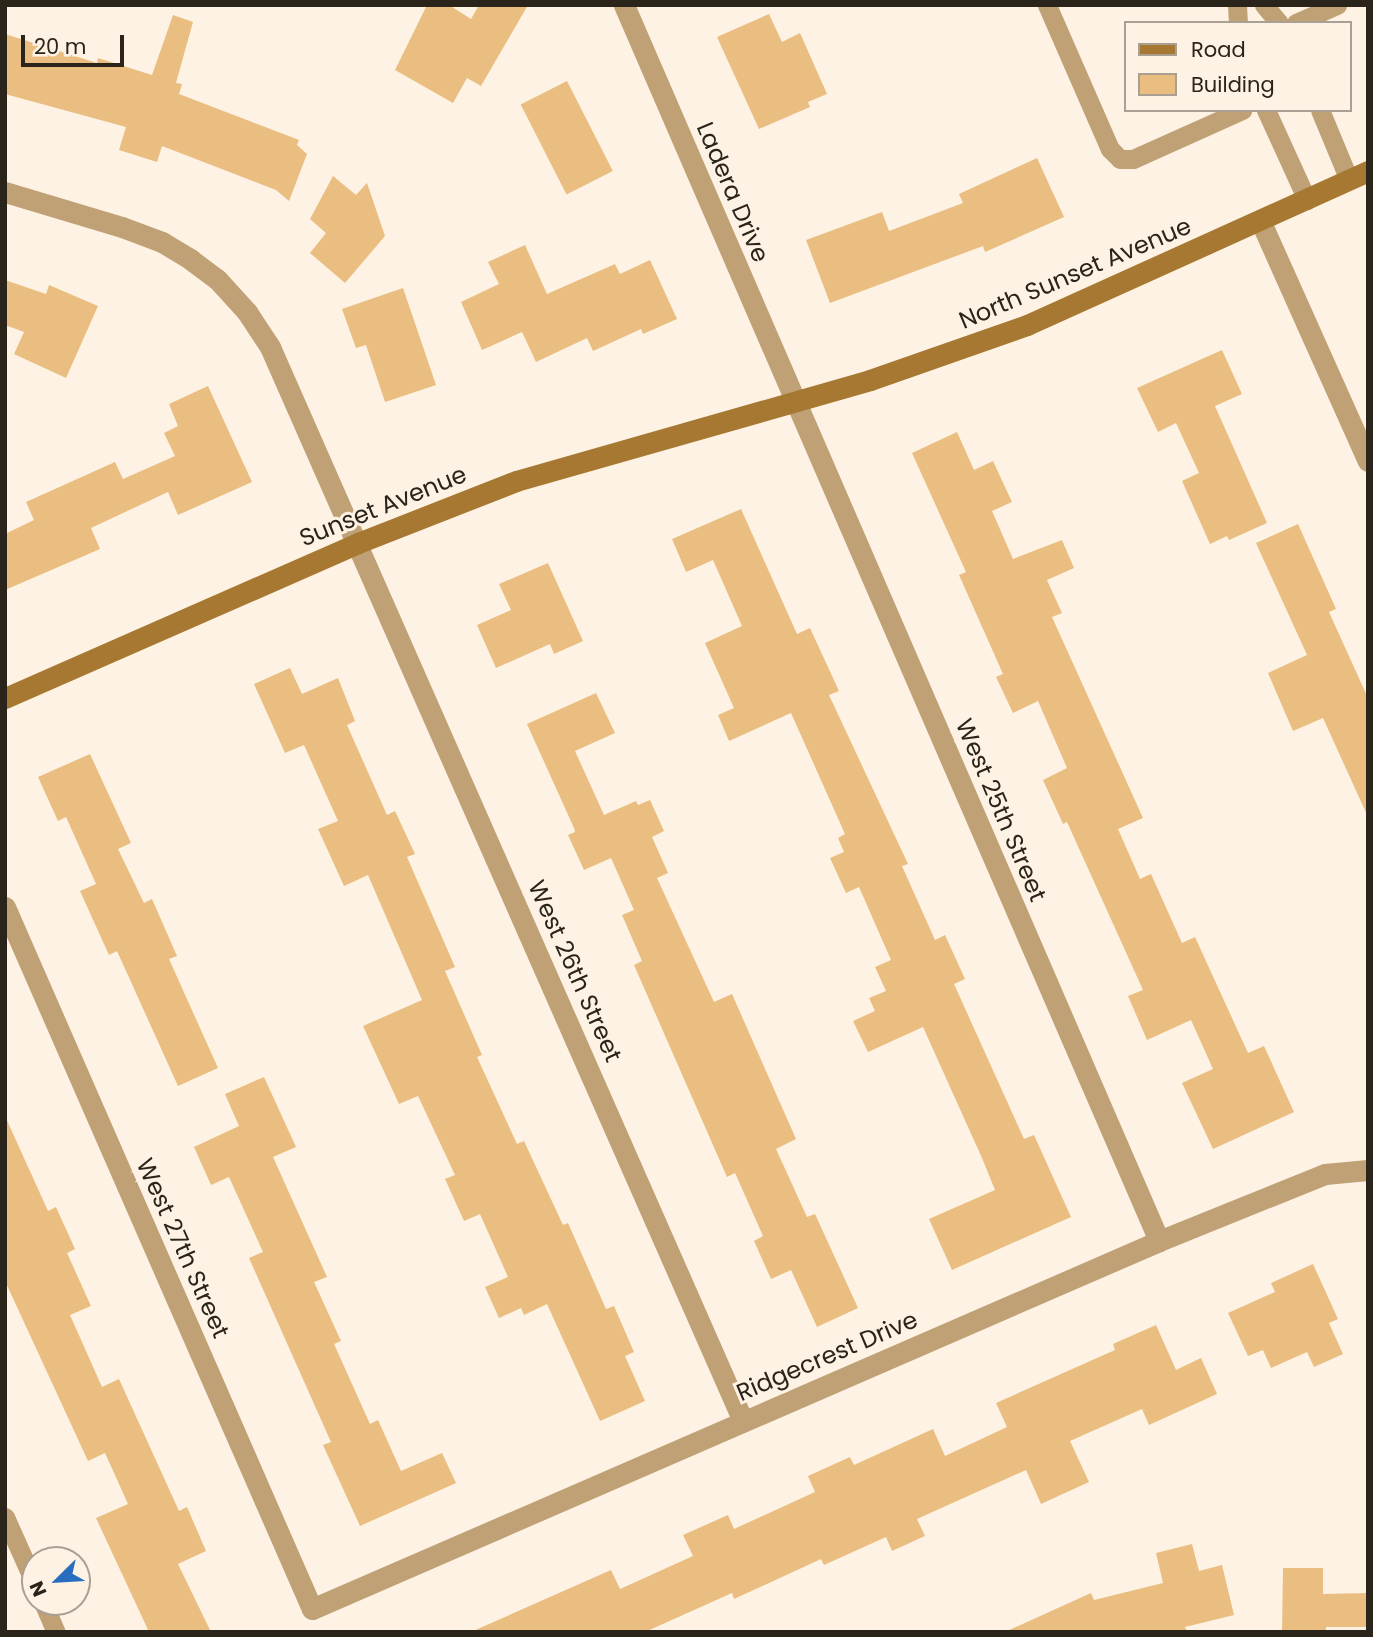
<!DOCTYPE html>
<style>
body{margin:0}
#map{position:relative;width:1373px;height:1637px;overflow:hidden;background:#fdf2e3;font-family:Poppins,sans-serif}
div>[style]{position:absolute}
.building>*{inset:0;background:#eabe81;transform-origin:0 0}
.lane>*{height:19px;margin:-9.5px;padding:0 9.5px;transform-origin:9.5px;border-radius:9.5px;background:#c0a176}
.street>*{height:21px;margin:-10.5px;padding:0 10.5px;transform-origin:10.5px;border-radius:10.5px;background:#c0a176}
.secondary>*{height:21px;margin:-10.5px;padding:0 10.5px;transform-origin:10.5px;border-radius:10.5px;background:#a67831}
span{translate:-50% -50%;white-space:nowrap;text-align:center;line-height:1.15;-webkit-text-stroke:6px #fdf2e3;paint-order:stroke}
.street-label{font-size:24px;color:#2a241b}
.frame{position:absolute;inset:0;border:7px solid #2a241b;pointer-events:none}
.legend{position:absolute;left:1124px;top:21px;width:228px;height:91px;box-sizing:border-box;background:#fdf2e3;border:2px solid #a9a093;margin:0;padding:9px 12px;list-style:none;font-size:21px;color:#2a241b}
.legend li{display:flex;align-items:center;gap:14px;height:35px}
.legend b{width:35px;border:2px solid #a9a093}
.north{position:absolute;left:21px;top:1546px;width:70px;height:70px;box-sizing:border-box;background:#fdf2e3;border:2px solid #a9a093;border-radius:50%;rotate:246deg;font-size:19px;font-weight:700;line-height:28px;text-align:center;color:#2a241b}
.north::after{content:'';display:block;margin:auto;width:24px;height:32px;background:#286dbe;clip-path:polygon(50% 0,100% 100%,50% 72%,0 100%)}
.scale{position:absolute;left:21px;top:35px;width:103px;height:32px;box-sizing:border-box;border:4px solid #2a241b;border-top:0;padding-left:9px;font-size:21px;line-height:24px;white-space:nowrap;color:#2a241b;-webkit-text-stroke:5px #fdf2e3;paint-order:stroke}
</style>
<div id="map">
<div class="building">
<i style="clip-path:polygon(427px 5px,449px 5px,471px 19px,479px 5px,528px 5px,481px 86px,467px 78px,453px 103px,395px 70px)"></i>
<i style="clip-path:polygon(769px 14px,782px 42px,800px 33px,827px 94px,808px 102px,810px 107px,759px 129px,717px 37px)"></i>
<i style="clip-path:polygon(173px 15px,193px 22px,176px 83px,182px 84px,179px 94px,299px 140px,297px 145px,307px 154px,289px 201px,276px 190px,162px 146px,157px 162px,119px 150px,126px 127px,5px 94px,5px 34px,97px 63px,98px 58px,152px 75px)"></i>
<i style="left:567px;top:81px;width:101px;height:52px;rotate:63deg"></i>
<i style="clip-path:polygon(1037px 158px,1064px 217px,985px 252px,983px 246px,830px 303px,806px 240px,882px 212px,889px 231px,963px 203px,959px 194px)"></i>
<i style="clip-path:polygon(333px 176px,356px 195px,367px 183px,385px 236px,345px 283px,310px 253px,326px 233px,310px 219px)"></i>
<i style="clip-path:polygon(525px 245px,547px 294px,615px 264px,620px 274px,650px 260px,677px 319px,643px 334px,641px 329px,593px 351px,587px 338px,536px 362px,522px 332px,482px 350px,461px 302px,499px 284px,488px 262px)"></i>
<i style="clip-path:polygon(5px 280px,46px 294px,49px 285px,98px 306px,66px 378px,14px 354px,24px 332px,5px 325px)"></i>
<i style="clip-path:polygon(403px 288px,436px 385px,385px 402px,366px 345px,356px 348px,342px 309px)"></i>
<i style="clip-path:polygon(1222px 350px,1242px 394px,1215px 406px,1267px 523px,1229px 540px,1227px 536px,1210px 544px,1182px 481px,1199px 473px,1176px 423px,1158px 432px,1137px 388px)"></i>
<i style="clip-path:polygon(208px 386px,252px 482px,178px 515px,168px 492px,91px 528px,100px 549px,5px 590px,5px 534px,34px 520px,26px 502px,115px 462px,123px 479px,175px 456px,164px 433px,178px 426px,169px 404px)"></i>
<i style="clip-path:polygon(957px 432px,974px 470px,993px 461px,1012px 502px,992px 511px,1013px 559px,1062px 540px,1074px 568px,1047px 580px,1062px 613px,1052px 617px,1143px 818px,1118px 829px,1140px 879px,1151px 874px,1182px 943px,1195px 937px,1248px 1053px,1264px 1046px,1294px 1112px,1213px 1149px,1182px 1083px,1213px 1069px,1191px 1020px,1147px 1040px,1128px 996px,1143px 990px,1067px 822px,1063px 824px,1043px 780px,1067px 768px,1038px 701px,1013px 713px,996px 677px,1003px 674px,959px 575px,966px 572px,912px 453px)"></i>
<i style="clip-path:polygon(741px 509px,797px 634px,810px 628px,839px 691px,829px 695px,908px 864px,902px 866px,935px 940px,945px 935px,965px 979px,954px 984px,1024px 1139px,1034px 1135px,1071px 1217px,952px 1270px,929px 1219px,995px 1190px,982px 1158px,923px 1027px,868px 1052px,853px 1021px,875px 1011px,869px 998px,886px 991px,875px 967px,891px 960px,859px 887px,846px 893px,830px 858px,844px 852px,838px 838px,845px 834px,791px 713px,729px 741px,718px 715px,734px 708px,705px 643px,742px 626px,713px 560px,686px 572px,672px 539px)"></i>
<i style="clip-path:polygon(1298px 524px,1336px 609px,1329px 612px,1368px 698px,1368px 817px,1323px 718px,1293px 731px,1268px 673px,1307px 655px,1256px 543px)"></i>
<i style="clip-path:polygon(548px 563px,583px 641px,554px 654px,550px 644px,496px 668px,477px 625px,511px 610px,499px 584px)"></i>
<i style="clip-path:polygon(290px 668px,302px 694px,338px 678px,355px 721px,347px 725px,387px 815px,395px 811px,415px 854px,407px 857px,455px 967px,445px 971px,482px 1055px,477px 1057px,517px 1144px,524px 1141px,563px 1225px,568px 1223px,606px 1309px,614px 1306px,634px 1352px,625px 1356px,645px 1401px,600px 1421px,547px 1304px,524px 1315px,521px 1308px,499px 1318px,485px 1287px,508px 1277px,480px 1214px,464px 1221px,445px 1179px,455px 1175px,418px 1096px,399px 1104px,363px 1026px,422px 1000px,368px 875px,344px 886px,318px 829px,338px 821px,304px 745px,285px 753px,254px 684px)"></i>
<i style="clip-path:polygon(596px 693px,615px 733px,575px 751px,604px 815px,636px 801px,638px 805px,650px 800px,664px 831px,652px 837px,668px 873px,657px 878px,714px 1002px,732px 994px,796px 1139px,776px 1149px,807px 1217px,815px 1214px,858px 1308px,817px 1327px,791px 1270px,771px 1279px,754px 1241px,763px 1236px,735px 1173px,727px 1177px,634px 965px,642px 961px,622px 915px,634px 910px,611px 858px,584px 870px,568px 835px,575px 832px,574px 828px,527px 724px)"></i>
<i style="clip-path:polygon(90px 754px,131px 843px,118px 849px,144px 903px,152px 899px,177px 956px,169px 959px,218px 1068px,178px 1086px,117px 951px,109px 955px,80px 891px,96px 884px,66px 817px,58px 821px,38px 777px)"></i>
<i style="clip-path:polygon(264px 1077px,296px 1147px,273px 1157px,327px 1277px,314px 1282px,341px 1341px,334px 1344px,370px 1424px,378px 1420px,401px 1471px,442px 1453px,456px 1483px,360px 1526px,323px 1445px,331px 1442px,249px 1258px,263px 1252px,229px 1177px,211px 1185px,194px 1147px,239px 1126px,225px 1094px)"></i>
<i style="clip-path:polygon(5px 1116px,48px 1211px,56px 1207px,75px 1249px,67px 1253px,91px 1306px,70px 1315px,102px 1387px,119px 1379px,179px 1511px,187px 1507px,206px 1551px,178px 1564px,211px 1632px,149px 1632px,96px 1518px,128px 1504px,105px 1453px,88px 1461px,5px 1281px)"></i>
<i style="clip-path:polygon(1313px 1264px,1338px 1319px,1329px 1323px,1343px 1354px,1314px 1367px,1307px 1352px,1271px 1368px,1263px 1350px,1248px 1356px,1228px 1313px,1275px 1292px,1271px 1283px)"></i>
<i style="clip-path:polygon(1156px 1325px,1176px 1370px,1201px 1358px,1217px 1394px,1149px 1425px,1142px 1409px,1070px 1441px,1089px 1482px,1041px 1504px,1026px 1470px,917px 1519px,925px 1536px,892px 1551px,886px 1537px,824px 1565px,821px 1559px,734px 1599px,732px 1593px,645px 1632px,471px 1632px,611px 1570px,620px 1589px,693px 1556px,683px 1535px,728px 1515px,734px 1529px,815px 1492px,808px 1476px,850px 1457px,854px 1465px,933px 1429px,945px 1456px,1007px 1427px,996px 1403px,1115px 1350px,1113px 1344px)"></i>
<i style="clip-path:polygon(1192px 1544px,1199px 1571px,1222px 1565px,1234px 1615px,1185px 1627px,1187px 1632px,1005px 1632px,1091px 1593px,1094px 1600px,1163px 1583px,1156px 1553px)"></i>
<i style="clip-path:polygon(1283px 1568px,1323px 1568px,1323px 1594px,1368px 1593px,1368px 1627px,1326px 1627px,1326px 1632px,1282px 1632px)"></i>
</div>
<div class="lane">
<i style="left:1047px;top:5px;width:157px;rotate:66.4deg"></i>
<i style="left:1110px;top:149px;width:14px;rotate:45deg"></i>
<i style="left:1120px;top:159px;width:13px"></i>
<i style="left:1133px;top:159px;width:120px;rotate:-24.2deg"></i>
<i style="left:1237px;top:5px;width:18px;rotate:87deg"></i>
<i style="left:1264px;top:5px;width:23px;rotate:50deg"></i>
<i style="left:1296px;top:23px;width:45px;rotate:-23.7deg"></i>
<i style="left:1266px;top:110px;width:99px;rotate:65.5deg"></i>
<i style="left:1320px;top:110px;width:76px;rotate:67.5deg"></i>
<i style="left:5px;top:1517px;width:73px;rotate:65.9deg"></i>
<i style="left:43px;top:1602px;width:33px;rotate:67deg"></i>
</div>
<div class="street">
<i style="left:624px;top:5px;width:1347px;rotate:66.59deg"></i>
<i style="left:5px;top:192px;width:122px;rotate:16.7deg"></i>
<i style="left:122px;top:227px;width:43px;rotate:20.6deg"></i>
<i style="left:162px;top:242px;width:33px;rotate:31deg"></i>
<i style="left:190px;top:259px;width:34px;rotate:37deg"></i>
<i style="left:217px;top:279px;width:45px;rotate:47.7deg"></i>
<i style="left:247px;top:312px;width:42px;rotate:56.7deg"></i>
<i style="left:270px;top:347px;width:1174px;rotate:66.23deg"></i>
<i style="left:1260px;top:220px;width:264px;rotate:65.9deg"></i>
<i style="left:5px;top:907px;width:766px;rotate:66.38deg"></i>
<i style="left:312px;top:1609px;width:923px;rotate:-23.48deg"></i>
<i style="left:1159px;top:1241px;width:179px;rotate:-22deg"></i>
<i style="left:1325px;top:1174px;width:43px;rotate:-5.3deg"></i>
</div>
<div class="secondary">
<i style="left:5px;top:698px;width:386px;rotate:-23.7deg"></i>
<i style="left:358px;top:543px;width:170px;rotate:-21.4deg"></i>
<i style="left:516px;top:481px;width:368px;rotate:-15.9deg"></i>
<i style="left:870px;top:380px;width:166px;rotate:-19.3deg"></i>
<i style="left:1027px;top:325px;width:374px;rotate:-24.3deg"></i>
</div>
<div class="street-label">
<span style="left:733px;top:192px;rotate:67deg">Ladera Drive</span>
<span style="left:1075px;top:273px;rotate:-23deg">North Sunset Avenue</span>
<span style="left:383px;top:506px;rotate:-22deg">Sunset Avenue</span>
<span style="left:1001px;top:810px;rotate:67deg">West 25th Street</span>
<span style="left:575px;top:971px;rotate:66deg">West 26th Street</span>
<span style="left:183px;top:1248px;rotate:66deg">West 27th Street</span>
<span style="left:827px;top:1356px;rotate:-23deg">Ridgecrest Drive</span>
</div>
<div class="frame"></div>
<ul class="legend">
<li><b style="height:9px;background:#a67831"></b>Road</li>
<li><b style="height:19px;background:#eabe81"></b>Building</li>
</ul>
<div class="north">N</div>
<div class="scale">20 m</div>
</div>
